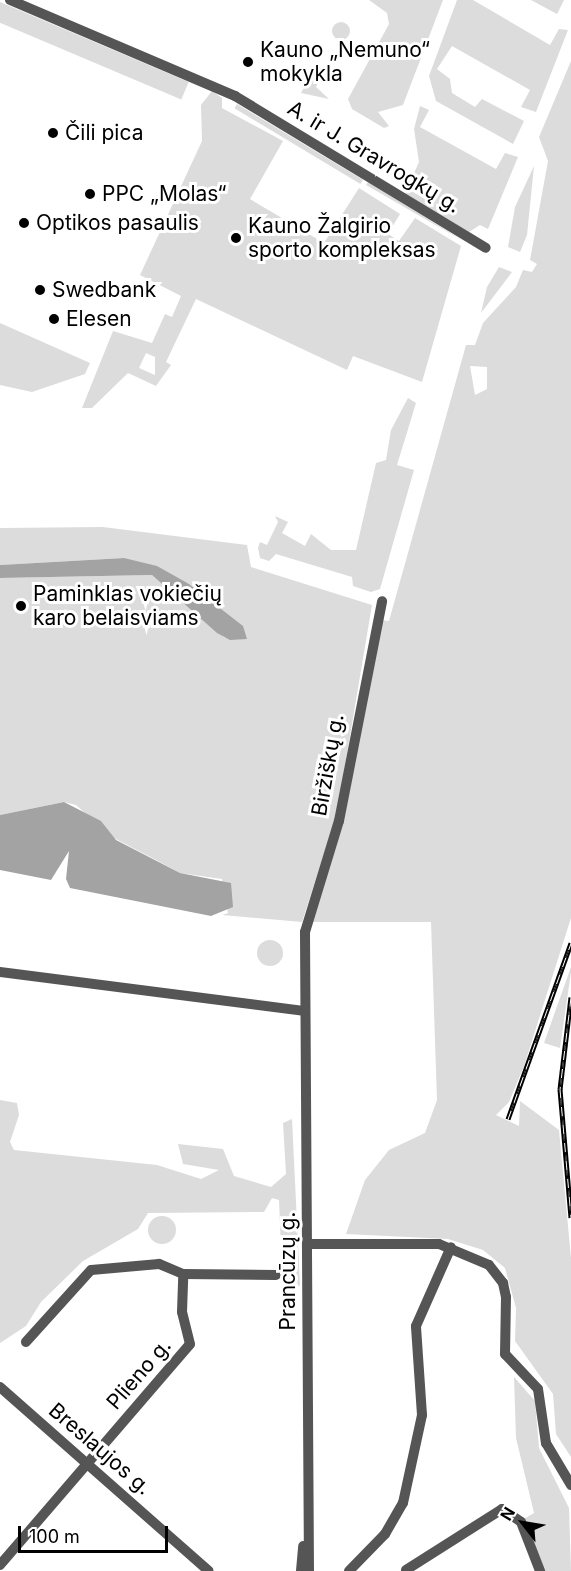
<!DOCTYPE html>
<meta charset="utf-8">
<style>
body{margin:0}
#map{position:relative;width:571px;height:1571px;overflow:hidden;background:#fff;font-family:Inter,sans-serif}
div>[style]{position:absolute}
.green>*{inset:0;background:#dcdcdc;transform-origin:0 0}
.round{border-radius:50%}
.water>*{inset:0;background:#a3a3a3}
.minor>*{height:10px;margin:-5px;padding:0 5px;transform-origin:5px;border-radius:5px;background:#555}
.rail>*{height:5px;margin-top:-2.5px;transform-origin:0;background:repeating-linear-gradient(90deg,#fff 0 9px,#000 0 18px);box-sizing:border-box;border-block:2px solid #000}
.dots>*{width:16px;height:16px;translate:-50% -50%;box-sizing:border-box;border:3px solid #fff;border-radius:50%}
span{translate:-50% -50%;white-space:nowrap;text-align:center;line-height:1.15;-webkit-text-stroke:6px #fff;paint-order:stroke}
.poi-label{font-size:21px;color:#000}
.left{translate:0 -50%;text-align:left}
.street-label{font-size:21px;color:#000}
.north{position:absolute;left:493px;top:1493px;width:60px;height:60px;-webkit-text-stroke:4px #fff;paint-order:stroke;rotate:301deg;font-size:16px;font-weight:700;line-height:24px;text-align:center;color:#000}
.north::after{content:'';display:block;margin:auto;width:21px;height:27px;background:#000;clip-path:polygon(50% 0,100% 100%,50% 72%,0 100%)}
.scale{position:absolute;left:18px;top:1526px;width:150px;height:27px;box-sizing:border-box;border:3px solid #000;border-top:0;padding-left:8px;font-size:18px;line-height:21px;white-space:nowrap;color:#000;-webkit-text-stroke:4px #fff;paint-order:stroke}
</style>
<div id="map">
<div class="green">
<i style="clip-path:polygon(369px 0,443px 0,403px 105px,378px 112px,389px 126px,384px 128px,352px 109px,348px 99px,389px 24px,387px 13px)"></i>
<i style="clip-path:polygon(457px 0,473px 0,550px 45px,559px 29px,568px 30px,536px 112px,521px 107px,530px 90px,452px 46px,437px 69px,450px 79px,452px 93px,475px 107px,482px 99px,524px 121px,513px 144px,436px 101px,429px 76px)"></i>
<i style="clip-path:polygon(531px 0,564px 0,557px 14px)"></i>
<i style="left:0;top:2px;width:205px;height:19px;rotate:23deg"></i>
<i class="round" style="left:332px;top:22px;width:18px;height:18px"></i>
<i style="clip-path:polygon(evenodd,571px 61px,571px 918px,524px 1066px,509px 1102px,496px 1115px,519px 1126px,520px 1101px,559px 1130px,571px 1258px,571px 1457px,556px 1434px,553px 1394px,515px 1341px,516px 1308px,505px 1268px,483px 1250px,448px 1239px,346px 1234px,365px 1180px,389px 1150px,425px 1133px,437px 1100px,431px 922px,311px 922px,344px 821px,381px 620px,389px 621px,466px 345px,475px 345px,483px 323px,516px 287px,523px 270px,532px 272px,537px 264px,530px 260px,548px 161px,539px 137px,571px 61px,470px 366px,487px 367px,487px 389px,475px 395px,470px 366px)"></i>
<i style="clip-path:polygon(315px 68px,323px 73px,316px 87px,329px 99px,301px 93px)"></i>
<i style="clip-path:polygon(evenodd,212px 91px,222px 98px,222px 108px,283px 141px,250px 199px,324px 243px,359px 188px,400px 214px,388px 234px,399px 241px,415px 218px,461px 246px,422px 382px,353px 356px,347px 370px,196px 299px,166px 362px,171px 365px,156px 386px,128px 373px,92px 408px,82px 408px,113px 331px,152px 343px,165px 314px,172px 317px,181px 296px,140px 275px,202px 141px,201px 105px,212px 91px,146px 353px,155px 357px,155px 375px,139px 368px,146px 353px)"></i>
<i style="left:237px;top:104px;width:147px;height:5px;rotate:31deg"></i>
<i style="clip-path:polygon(420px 106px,429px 110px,420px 127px,496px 169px,505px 153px,518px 157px,488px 229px,480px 225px,469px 232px,405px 193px,419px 162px,414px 129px)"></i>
<i style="clip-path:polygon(534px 166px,527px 235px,520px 252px,508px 247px,515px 207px)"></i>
<i style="clip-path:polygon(368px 182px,465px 242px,366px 185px)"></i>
<i style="clip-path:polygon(499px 267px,512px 272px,481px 313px,487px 287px)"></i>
<i style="clip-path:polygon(0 323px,90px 363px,85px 374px,32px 392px,0 385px)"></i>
<i style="clip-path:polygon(408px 398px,416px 403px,397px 465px,414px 470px,380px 589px,371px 592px,353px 586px,352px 577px,276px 554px,269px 561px,260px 558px,258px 548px,260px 542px,267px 545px,278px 522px,275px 516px,288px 522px,282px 533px,305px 546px,311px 534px,331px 550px,356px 550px,376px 463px,386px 460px,391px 430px)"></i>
<i style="clip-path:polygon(103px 527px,247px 545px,251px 567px,372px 605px,337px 813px,302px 922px,222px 915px,228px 913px,222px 879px,180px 873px,158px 861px,112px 837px,76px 805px,64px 802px,0 815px,0 578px,152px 575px,225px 638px,209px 602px,189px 584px,124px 558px,0 565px,0 528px)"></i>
<i class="round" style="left:257px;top:940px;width:26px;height:26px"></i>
<i style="clip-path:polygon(571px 967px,571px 972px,560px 1048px,544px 1043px)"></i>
<i style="clip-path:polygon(0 1100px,17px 1103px,19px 1115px,10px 1142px,14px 1150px,157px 1165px,201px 1179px,219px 1170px,183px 1164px,178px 1144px,223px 1149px,234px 1176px,271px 1187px,286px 1174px,283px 1123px,292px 1119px,300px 1285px,295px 1289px,282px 1274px,279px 1200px,272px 1198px,264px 1212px,148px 1213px,138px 1229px,83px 1261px,41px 1302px,26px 1326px,0 1343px)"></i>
<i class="round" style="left:148px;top:1216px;width:28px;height:28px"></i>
<i style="clip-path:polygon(514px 1377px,535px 1401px,539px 1448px,569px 1508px,571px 1571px,544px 1571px,522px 1520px,534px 1513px,516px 1438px)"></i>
</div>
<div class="water">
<i style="clip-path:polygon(124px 558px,157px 566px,189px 584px,243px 626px,247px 639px,230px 640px,217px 633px,152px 575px,0 578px,0 565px)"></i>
<i style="clip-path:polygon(64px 802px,101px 821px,116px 840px,180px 873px,231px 883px,233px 907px,211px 916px,70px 888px,66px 879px,69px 851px,51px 880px,0 870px,0 815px)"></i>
</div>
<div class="minor">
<i style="left:10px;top:0;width:245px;rotate:23.1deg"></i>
<i style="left:235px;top:96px;width:293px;rotate:31.2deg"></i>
<i style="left:0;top:972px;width:306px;rotate:7.3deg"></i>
<i style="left:308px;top:1244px;width:131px"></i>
<i style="left:439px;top:1244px;width:54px;rotate:22.8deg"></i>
<i style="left:489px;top:1265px;width:23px;rotate:52deg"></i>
<i style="left:503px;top:1283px;width:14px;rotate:78deg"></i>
<i style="left:506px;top:1297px;width:57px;rotate:91deg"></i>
<i style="left:505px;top:1354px;width:48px;rotate:46.7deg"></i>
<i style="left:538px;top:1389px;width:55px;rotate:81.6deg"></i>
<i style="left:546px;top:1443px;width:49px;rotate:59.2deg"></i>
<i style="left:183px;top:1274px;width:93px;rotate:0.6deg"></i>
<i style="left:0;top:1387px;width:278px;rotate:41.4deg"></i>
<i style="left:0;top:1565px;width:291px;rotate:-49.3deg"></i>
<i style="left:190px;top:1344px;width:33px;rotate:-104deg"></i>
<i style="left:182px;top:1312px;width:38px;rotate:-88deg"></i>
<i style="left:183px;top:1274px;width:26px;rotate:-157deg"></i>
<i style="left:159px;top:1264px;width:68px;rotate:175deg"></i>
<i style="left:91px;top:1270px;width:97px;rotate:132.1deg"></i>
<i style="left:406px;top:1570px;width:114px;rotate:-32.4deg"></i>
<i style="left:502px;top:1509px;width:23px;rotate:34deg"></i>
<i style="left:521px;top:1522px;width:53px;rotate:68.8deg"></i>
<i style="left:301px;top:1571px;width:25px;rotate:-85deg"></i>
<i style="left:309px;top:1571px;width:639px;rotate:-90.36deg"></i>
<i style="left:305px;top:932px;width:116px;rotate:-73deg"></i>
<i style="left:339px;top:821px;width:224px;rotate:-78.9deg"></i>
<i style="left:349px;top:1571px;width:52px;rotate:-45.8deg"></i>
<i style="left:385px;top:1534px;width:36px;rotate:-60deg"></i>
<i style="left:403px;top:1503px;width:90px;rotate:-77.8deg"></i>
<i style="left:422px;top:1415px;width:89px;rotate:-93.9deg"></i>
<i style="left:416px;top:1326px;width:86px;rotate:-66.1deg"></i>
</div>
<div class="rail">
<i style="left:571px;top:997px;width:93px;rotate:96.8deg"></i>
<i style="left:560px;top:1089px;width:129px;rotate:85.1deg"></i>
<i style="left:508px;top:1119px;width:187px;rotate:-70.3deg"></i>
</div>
<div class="dots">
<i style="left:248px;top:62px;background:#000"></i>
<i style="left:53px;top:133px;background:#000"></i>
<i style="left:90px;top:194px;background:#000"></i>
<i style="left:24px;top:223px;background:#000"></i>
<i style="left:236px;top:238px;background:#000"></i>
<i style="left:40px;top:290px;background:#000"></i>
<i style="left:54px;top:319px;background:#000"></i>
<i style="left:21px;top:606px;background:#000"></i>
</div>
<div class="poi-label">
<span class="left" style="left:260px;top:62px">Kauno „Nemuno“<br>mokykla</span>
<span class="left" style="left:65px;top:133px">Čili pica</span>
<span class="left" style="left:102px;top:194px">PPC „Molas“</span>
<span class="left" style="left:36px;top:223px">Optikos pasaulis</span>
<span class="left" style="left:248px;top:238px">Kauno Žalgirio<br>sporto kompleksas</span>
<span class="left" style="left:52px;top:290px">Swedbank</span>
<span class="left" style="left:66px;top:319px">Elesen</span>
<span class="left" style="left:33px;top:606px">Paminklas vokiečių<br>karo belaisviams</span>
</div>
<div class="street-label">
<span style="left:374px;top:157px;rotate:31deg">A. ir J. Gravrogkų g.</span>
<span style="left:328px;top:765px;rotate:-80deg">Biržiškų g.</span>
<span style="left:288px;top:1271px;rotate:-90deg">Prancūzų g.</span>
<span style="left:139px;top:1374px;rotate:-49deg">Plieno g.</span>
<span style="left:100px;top:1449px;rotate:41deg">Breslaujos g.</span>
</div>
<div class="north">N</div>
<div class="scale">100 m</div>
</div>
